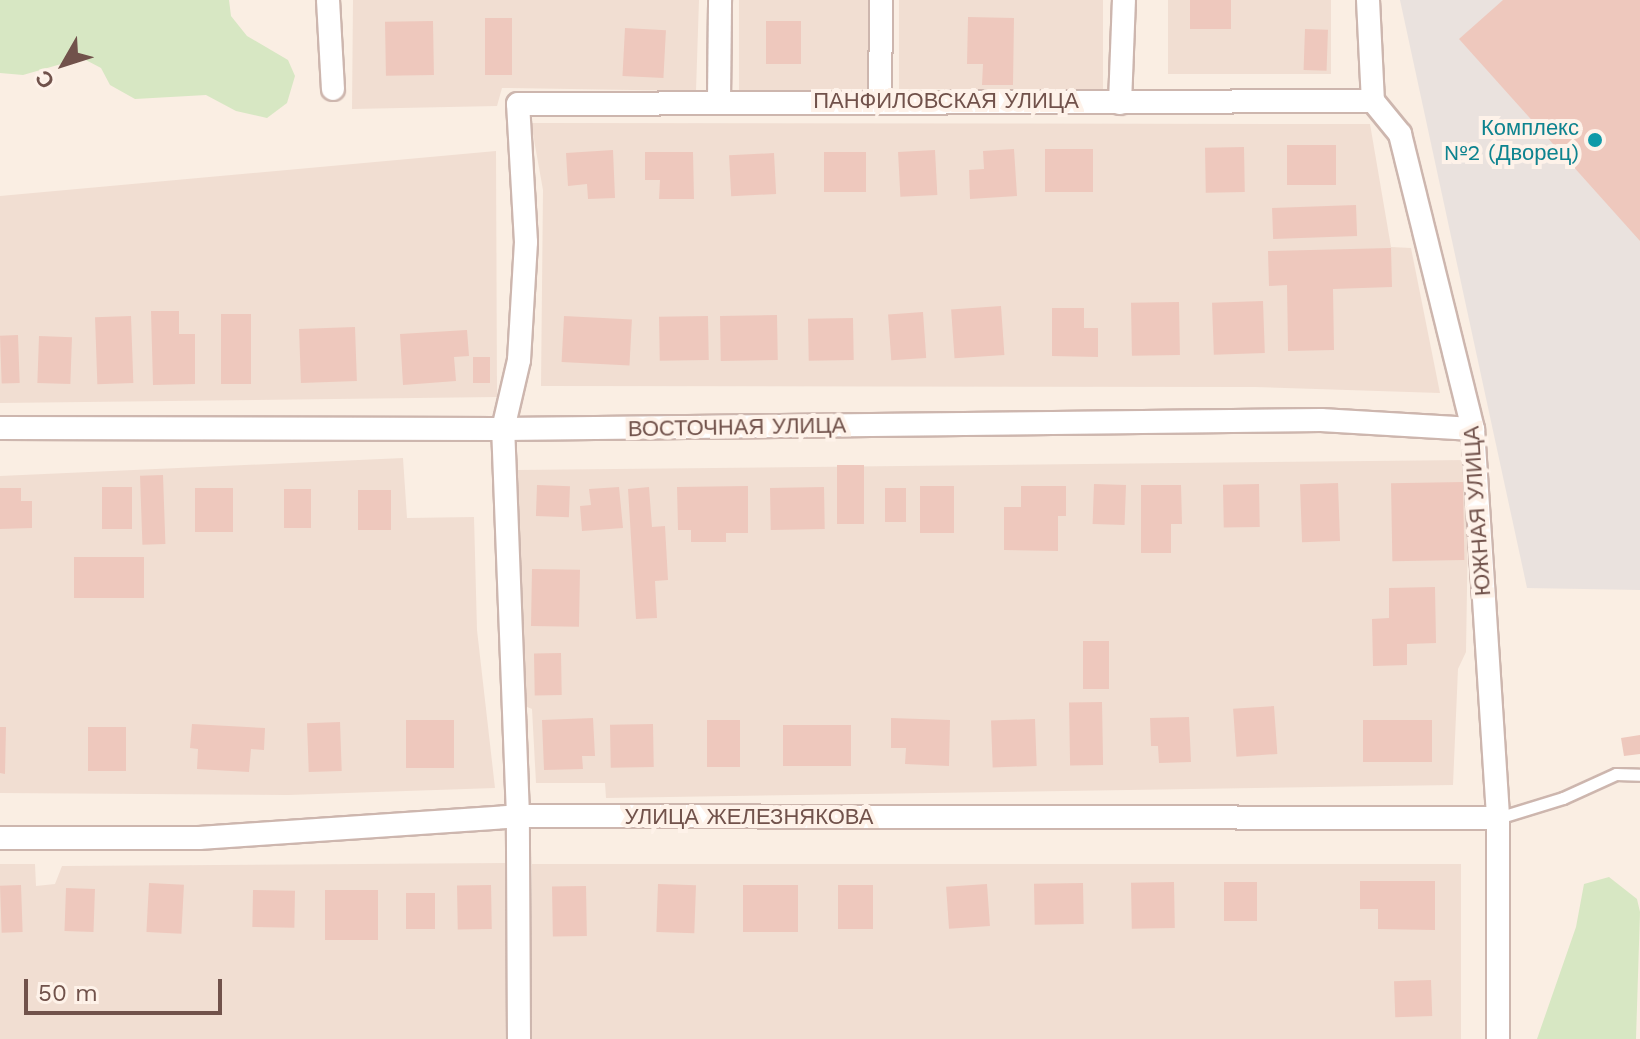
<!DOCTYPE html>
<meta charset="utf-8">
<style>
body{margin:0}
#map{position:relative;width:1640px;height:1039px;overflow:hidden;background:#faeee3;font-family:"Work Sans",sans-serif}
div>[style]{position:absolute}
.residential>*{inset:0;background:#f1ded2;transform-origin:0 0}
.industrial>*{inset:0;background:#eae2de}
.green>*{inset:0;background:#d7e7c3}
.building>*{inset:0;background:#eec8bd;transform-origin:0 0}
.roads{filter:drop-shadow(2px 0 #cdb6ae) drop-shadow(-2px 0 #cdb6ae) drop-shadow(0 2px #cdb6ae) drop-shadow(0 -2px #cdb6ae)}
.lane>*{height:11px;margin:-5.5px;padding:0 5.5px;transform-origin:5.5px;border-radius:5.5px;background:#fff}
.street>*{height:22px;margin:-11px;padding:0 11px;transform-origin:11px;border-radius:11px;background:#fff}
.dots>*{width:22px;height:22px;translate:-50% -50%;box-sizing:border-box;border:4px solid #fef2e9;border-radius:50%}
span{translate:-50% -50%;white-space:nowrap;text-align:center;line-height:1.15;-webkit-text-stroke:8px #fef2e9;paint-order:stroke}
.street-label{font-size:22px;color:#71524b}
.culture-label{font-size:22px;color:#0d838f}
.right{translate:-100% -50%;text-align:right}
.north{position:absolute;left:24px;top:24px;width:80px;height:80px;-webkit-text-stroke:6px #fef2e9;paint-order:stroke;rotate:231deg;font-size:22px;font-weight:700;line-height:32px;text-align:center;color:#71524b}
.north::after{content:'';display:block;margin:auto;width:28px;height:36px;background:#71524b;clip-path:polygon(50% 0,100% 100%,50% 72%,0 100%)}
.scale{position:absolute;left:24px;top:979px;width:198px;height:36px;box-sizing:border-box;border:4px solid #71524b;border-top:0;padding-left:10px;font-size:24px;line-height:28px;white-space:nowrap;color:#71524b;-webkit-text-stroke:6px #fef2e9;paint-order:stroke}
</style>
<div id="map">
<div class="residential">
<i style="clip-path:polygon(353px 0,699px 0,696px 91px,502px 88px,497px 106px,352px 109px)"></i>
<i style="left:739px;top:0;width:131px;height:90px"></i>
<i style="left:899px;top:0;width:204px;height:89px"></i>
<i style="left:1168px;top:0;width:163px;height:74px"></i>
<i style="clip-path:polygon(531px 123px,1370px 124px,1391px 247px,1411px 248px,1440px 393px,1255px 387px,541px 386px,543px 190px)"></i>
<i style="clip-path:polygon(496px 151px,497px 397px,0 403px,0 196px)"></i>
<i style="clip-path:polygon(403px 458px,407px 518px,474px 517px,477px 630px,495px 788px,288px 795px,0 793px,0 476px)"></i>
<i style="clip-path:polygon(1469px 460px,1466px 652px,1458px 669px,1453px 785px,606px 798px,605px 783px,536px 783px,532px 709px,520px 704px,516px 470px)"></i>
<i style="clip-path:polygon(505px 863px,506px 1039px,0 1039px,0 864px,35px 864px,36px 886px,55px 884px,62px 866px)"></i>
<i style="left:1461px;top:864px;width:175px;height:929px;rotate:90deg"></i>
</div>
<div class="industrial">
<i style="clip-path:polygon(1400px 0,1640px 0,1640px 590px,1527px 588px)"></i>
</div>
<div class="green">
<i style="clip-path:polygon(0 0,229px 0,231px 16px,247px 36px,288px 60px,295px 76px,287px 103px,267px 118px,236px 111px,206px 95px,135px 99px,110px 85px,101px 68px,82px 58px,23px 75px,0 73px)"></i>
<i style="clip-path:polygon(1609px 877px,1637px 899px,1640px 912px,1636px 1039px,1537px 1039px,1576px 927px,1584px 884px)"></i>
</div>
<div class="building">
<i style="left:1190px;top:0;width:41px;height:29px"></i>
<i style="clip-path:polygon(1503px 0,1640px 0,1640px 241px,1459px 39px)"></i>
<i style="clip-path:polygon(968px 17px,1014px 18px,1013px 85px,982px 85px,983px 64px,967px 64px)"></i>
<i style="left:485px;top:18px;width:27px;height:57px"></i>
<i style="left:433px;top:21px;width:54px;height:48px;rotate:89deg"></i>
<i style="left:766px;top:21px;width:35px;height:43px"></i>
<i style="left:625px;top:28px;width:41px;height:48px;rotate:3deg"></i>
<i style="left:1305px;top:29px;width:23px;height:41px;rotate:2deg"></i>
<i style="left:1336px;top:145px;width:40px;height:49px;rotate:90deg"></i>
<i style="left:1244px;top:147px;width:45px;height:39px;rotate:89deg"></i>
<i style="clip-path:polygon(1014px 149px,1017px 196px,970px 199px,969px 170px,984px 169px,983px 151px)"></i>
<i style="left:1045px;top:149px;width:48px;height:43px"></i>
<i style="clip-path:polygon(613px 150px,615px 198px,588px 199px,587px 184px,568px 186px,566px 153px)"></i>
<i style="left:935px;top:150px;width:45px;height:37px;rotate:87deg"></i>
<i style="clip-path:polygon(645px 152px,693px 152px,694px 199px,659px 199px,660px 180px,645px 180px)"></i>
<i style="left:866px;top:152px;width:40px;height:42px;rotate:90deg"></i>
<i style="left:774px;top:153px;width:41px;height:45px;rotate:87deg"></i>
<i style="left:1356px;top:205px;width:31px;height:84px;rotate:88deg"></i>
<i style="clip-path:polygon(1391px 248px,1392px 287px,1333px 289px,1334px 350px,1288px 351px,1287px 285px,1269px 286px,1268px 251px)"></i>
<i style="left:1263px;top:301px;width:52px;height:51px;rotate:88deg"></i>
<i style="left:1179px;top:302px;width:53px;height:48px;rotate:89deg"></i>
<i style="left:1001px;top:306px;width:49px;height:50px;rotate:86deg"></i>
<i style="clip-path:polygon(1052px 308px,1084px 308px,1084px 328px,1098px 328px,1098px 357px,1052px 356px)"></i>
<i style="clip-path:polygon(151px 311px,179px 311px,179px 334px,195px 334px,195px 384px,153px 385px)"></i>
<i style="left:923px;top:312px;width:46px;height:35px;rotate:86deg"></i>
<i style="left:221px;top:314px;width:30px;height:70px"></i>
<i style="left:777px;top:315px;width:45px;height:57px;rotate:89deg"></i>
<i style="left:131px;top:316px;width:67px;height:36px;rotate:88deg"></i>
<i style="left:564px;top:316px;width:68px;height:46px;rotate:3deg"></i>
<i style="left:708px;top:316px;width:44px;height:49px;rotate:89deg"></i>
<i style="left:853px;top:318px;width:42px;height:45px;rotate:89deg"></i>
<i style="left:355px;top:327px;width:54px;height:56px;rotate:88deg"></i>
<i style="clip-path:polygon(467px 330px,469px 356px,454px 357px,456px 381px,403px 385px,400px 334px)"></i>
<i style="left:18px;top:335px;width:48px;height:18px;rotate:88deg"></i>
<i style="left:39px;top:336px;width:33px;height:47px;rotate:2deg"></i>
<i style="left:473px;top:357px;width:17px;height:26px"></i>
<i style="left:837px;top:465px;width:27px;height:59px"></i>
<i style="left:163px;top:475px;width:69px;height:23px;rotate:88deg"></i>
<i style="left:1463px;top:482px;width:78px;height:72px;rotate:89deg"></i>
<i style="left:1338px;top:483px;width:58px;height:38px;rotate:88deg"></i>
<i style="left:1094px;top:484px;width:32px;height:40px;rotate:2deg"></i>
<i style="left:1259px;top:484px;width:43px;height:36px;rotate:89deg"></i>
<i style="left:537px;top:485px;width:33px;height:31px;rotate:2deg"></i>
<i style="clip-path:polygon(1141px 485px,1181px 485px,1182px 524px,1171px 524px,1171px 553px,1141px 553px)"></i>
<i style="clip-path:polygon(748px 486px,748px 533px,726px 533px,726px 542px,691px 542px,691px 530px,678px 530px,677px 487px)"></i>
<i style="left:920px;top:486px;width:34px;height:47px"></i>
<i style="clip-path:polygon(1021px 486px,1066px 486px,1066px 516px,1058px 516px,1058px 551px,1004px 550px,1004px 507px,1021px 507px)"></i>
<i style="left:102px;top:487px;width:30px;height:42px"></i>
<i style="clip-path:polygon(619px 487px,623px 528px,582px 531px,580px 506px,591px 505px,589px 489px)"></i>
<i style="clip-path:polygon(649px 487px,652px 527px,665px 526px,668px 580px,655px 581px,657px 618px,636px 619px,628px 489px)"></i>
<i style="left:824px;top:487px;width:42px;height:54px;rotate:89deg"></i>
<i style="clip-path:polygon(0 488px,21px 488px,21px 501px,32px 501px,32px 528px,0 529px)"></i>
<i style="left:195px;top:488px;width:38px;height:44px"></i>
<i style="left:885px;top:488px;width:21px;height:34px"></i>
<i style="left:284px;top:489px;width:27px;height:39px"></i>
<i style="left:358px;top:490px;width:33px;height:40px"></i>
<i style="left:74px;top:557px;width:70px;height:41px"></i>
<i style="left:532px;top:569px;width:48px;height:57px;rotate:1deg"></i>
<i style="clip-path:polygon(1435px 587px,1436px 643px,1407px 644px,1407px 665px,1373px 666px,1372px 619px,1389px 618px,1389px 588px)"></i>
<i style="left:1083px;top:641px;width:26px;height:48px"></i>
<i style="left:561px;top:653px;width:42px;height:27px;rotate:89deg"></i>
<i style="left:1102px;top:702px;width:63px;height:33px;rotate:89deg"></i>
<i style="left:1274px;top:706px;width:48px;height:41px;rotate:86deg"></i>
<i style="clip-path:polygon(1189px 717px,1191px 762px,1159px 763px,1158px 746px,1151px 746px,1150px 718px)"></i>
<i style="clip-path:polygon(593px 718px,595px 756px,582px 756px,583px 769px,544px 770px,542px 720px)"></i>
<i style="clip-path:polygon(891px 718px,950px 720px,949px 766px,905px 764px,906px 748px,891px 748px)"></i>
<i style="left:1035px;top:719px;width:47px;height:44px;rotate:88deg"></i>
<i style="left:406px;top:720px;width:48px;height:48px"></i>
<i style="left:707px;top:720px;width:33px;height:47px"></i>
<i style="left:1363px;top:720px;width:69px;height:42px"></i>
<i style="left:340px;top:722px;width:49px;height:33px;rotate:88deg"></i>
<i style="clip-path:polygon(192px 724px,265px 728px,264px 750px,251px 749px,249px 772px,197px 769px,198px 749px,190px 748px)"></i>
<i style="left:653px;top:724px;width:43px;height:43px;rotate:89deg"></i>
<i style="left:783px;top:725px;width:68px;height:41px"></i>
<i style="clip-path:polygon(0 727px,6px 727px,5px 774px,0 773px)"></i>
<i style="left:88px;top:727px;width:38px;height:44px"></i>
<i style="clip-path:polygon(1640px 735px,1640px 754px,1624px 756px,1621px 738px)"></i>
<i style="clip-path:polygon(1360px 881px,1435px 881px,1435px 930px,1378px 929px,1378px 909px,1360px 909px)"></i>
<i style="left:1174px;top:882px;width:46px;height:43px;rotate:89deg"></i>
<i style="left:1224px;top:882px;width:33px;height:39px"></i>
<i style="left:149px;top:883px;width:35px;height:49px;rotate:3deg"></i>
<i style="left:1083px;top:883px;width:41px;height:49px;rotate:89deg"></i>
<i style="left:658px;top:884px;width:38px;height:48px;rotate:2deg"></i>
<i style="left:987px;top:884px;width:42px;height:41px;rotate:86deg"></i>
<i style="left:21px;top:885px;width:47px;height:21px;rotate:88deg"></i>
<i style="left:491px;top:885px;width:44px;height:34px;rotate:89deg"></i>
<i style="left:743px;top:885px;width:55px;height:47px"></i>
<i style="left:838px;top:885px;width:35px;height:44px"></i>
<i style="left:586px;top:886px;width:50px;height:34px;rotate:89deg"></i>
<i style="left:66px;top:888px;width:29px;height:43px;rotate:2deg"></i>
<i style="left:253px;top:890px;width:42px;height:37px;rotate:1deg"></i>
<i style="left:325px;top:890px;width:53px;height:50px"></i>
<i style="left:435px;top:893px;width:36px;height:29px;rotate:90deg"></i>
<i style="left:1431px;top:980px;width:36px;height:37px;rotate:88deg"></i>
</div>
<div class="roads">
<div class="lane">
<i style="left:1498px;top:818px;width:68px;rotate:-17.1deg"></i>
<i style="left:1563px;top:798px;width:58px;rotate:-24.4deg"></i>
<i style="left:1616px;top:774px;width:24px;rotate:2deg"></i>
</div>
<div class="street">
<i style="left:328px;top:0;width:89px;rotate:86.8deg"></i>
<i style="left:1368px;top:0;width:101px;rotate:87.2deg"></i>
<i style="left:1373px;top:101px;width:43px;rotate:50.7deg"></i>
<i style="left:1400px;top:134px;width:304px;rotate:76.1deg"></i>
<i style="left:1473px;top:429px;width:390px;rotate:86.3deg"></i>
<i style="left:1498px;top:818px;width:221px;rotate:90deg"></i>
<i style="left:719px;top:100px;width:100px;rotate:-89.4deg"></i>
<i style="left:880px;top:101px;width:101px;rotate:-89.4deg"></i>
<i style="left:1120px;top:103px;width:103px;rotate:-87.8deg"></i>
<i style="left:0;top:428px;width:503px;rotate:0.11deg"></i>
<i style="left:503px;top:429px;width:818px;rotate:-0.63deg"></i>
<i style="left:1321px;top:420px;width:152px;rotate:3.4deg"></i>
<i style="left:0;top:838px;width:199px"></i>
<i style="left:199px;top:838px;width:320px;rotate:-3.9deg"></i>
<i style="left:518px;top:816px;width:980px;rotate:0.12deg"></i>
<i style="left:519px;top:1039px;width:223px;rotate:-90.3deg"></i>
<i style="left:518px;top:816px;width:387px;rotate:-92.2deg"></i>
<i style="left:503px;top:429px;width:71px;rotate:-76.9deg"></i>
<i style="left:519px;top:360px;width:118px;rotate:-86.6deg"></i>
<i style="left:526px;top:242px;width:138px;rotate:-93.3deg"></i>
<i style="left:518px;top:104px;width:855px;rotate:-0.2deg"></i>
</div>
</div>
<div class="dots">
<i style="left:1595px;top:140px;background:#0f9aa8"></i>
</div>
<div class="street-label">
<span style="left:946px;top:101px">ПАНФИЛОВСКАЯ УЛИЦА</span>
<span style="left:737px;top:427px;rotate:-1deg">ВОСТОЧНАЯ УЛИЦА</span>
<span style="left:1477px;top:511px;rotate:-94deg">ЮЖНАЯ УЛИЦА</span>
<span style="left:749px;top:817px">УЛИЦА ЖЕЛЕЗНЯКОВА</span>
</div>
<div class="culture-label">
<span class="right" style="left:1579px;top:140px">Комплекс<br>№2 (Дворец)</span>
</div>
<div class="north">С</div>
<div class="scale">50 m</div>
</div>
